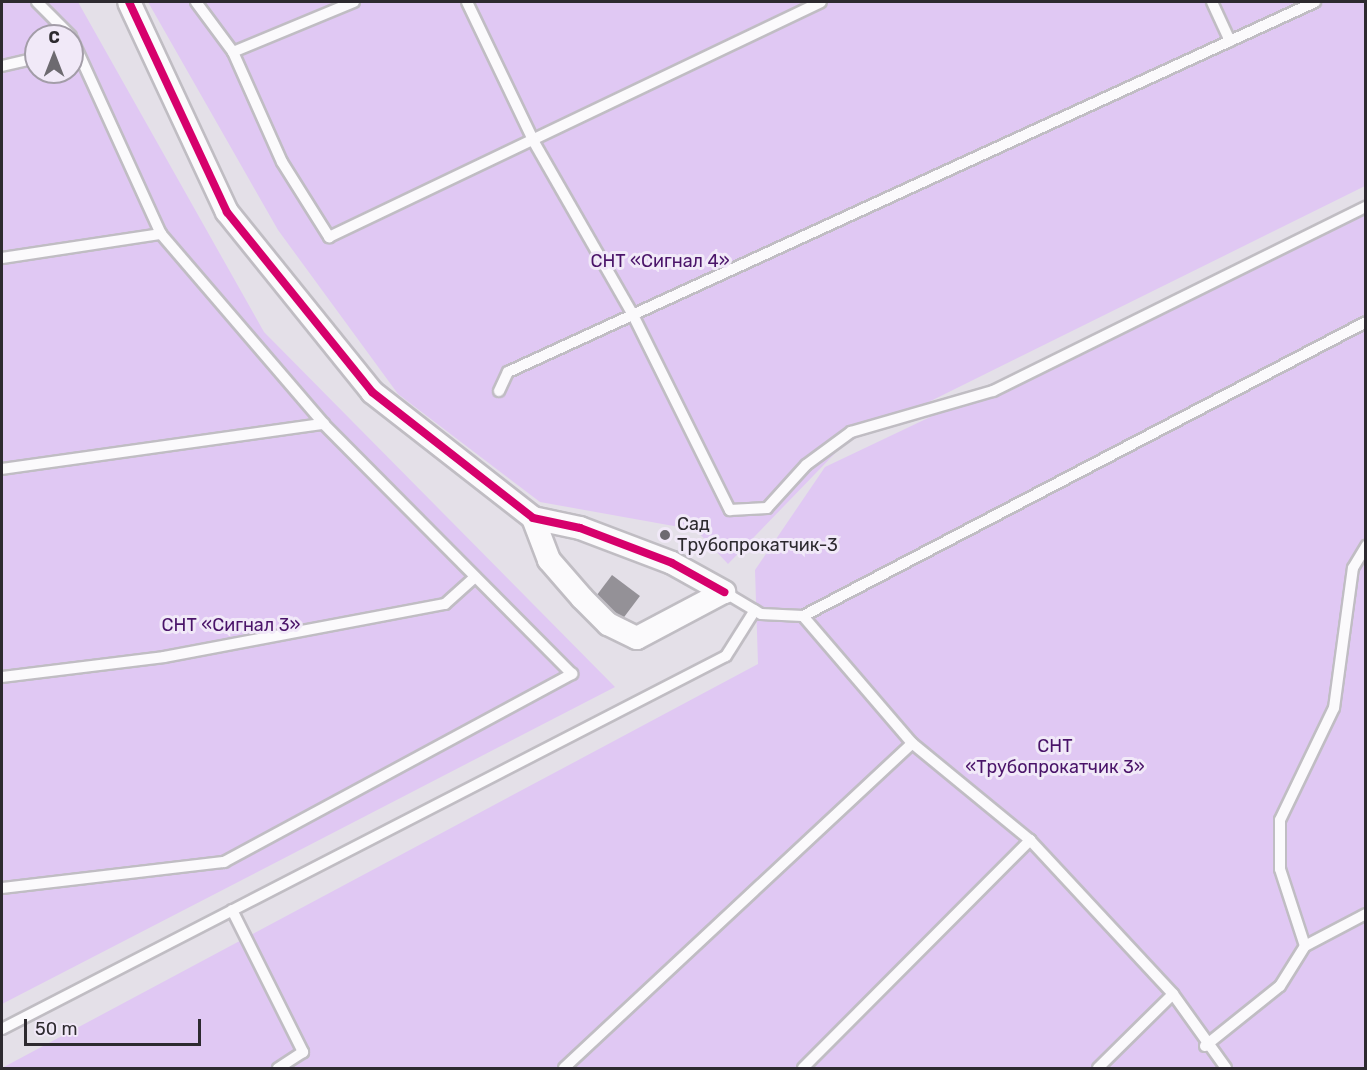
<!DOCTYPE html>
<meta charset="utf-8">
<style>
body{margin:0}
#map{position:relative;width:1367px;height:1070px;overflow:hidden;background:#e4e0e8;font-family:Rubik,sans-serif}
div>[style]{position:absolute}
.green>*{inset:0;background:#e0c8f3}
.building>*{inset:0;background:#949197;transform-origin:0 0}
.roads{filter:drop-shadow(2px 0 #c0bdc3) drop-shadow(-2px 0 #c0bdc3) drop-shadow(0 2px #c0bdc3) drop-shadow(0 -2px #c0bdc3)}
.lane>*{height:10px;margin:-5px;padding:0 5px;transform-origin:5px;border-radius:5px;background:#fbfafc}
.street>*{height:22px;margin:-11px;padding:0 11px;transform-origin:11px;border-radius:11px;background:#fbfafc}
.cycleway>*{height:8px;margin:-4px;padding:0 4px;transform-origin:4px;border-radius:4px;background:#d6006c}
.dots>*{width:16px;height:16px;translate:-50% -50%;box-sizing:border-box;border:3px solid #f1e9f8;border-radius:50%}
span{translate:-50% -50%;white-space:nowrap;text-align:center;line-height:1.15;-webkit-text-stroke:6px #f1e9f8;paint-order:stroke}
.park-label{font-size:18px;color:#4a1469}
.poi-label{font-size:18px;color:#2d2a2f}
.left{translate:0 -50%;text-align:left}
.frame{position:absolute;inset:0;border:3px solid #2d2a2f;pointer-events:none}
.north{position:absolute;left:24px;top:24px;width:60px;height:60px;box-sizing:border-box;background:#f1e9f8;border:2px solid #a39da8;border-radius:50%;rotate:0deg;font-size:16px;font-weight:700;line-height:24px;text-align:center;color:#2d2a2f}
.north::after{content:'';display:block;margin:auto;width:21px;height:27px;background:#6d6a70;clip-path:polygon(50% 0,100% 100%,50% 72%,0 100%)}
.scale{position:absolute;left:24px;top:1019px;width:177px;height:27px;box-sizing:border-box;border:3px solid #2d2a2f;border-top:0;padding-left:8px;font-size:18px;line-height:21px;white-space:nowrap;color:#2d2a2f;-webkit-text-stroke:4px #f1e9f8;paint-order:stroke}
</style>
<div id="map">
<div class="green">
<i style="clip-path:polygon(evenodd,2px 2px,78px 2px,264px 332px,615px 687px,2px 1004px,2px 2px,36px 36px,72px 36px,72px 72px,36px 72px,36px 36px)"></i>
<i style="clip-path:polygon(148px 2px,1365px 2px,1365px 186px,844px 444px,728px 564px,696px 530px,540px 502px,398px 394px,278px 230px)"></i>
<i style="clip-path:polygon(1365px 210px,1365px 1068px,2px 1068px,758px 664px,755px 570px,825px 467px)"></i>
</div>
<div class="building">
<i style="left:612px;top:575px;width:35px;height:31px;rotate:37deg"></i>
</div>
<div class="roads">
<div class="lane">
<i style="left:37px;top:2px;width:48px;rotate:45deg"></i>
<i style="left:196px;top:2px;width:62px;rotate:53.5deg"></i>
<i style="left:233px;top:52px;width:120px;rotate:66deg"></i>
<i style="left:282px;top:162px;width:89px;rotate:57.9deg"></i>
<i style="left:329px;top:237px;width:545px;rotate:-25.53deg"></i>
<i style="left:467px;top:2px;width:155px;rotate:64.4deg"></i>
<i style="left:534px;top:142px;width:199px;rotate:60.2deg"></i>
<i style="left:633px;top:315px;width:218px;rotate:63.6deg"></i>
<i style="left:730px;top:510px;width:37px;rotate:-3deg"></i>
<i style="left:767px;top:508px;width:58px;rotate:-47.8deg"></i>
<i style="left:806px;top:465px;width:56px;rotate:-36.3deg"></i>
<i style="left:851px;top:432px;width:148px;rotate:-16.1deg"></i>
<i style="left:993px;top:391px;width:416px;rotate:-26.3deg"></i>
<i style="left:1212px;top:2px;width:43px;rotate:65.2deg"></i>
<i style="left:233px;top:52px;width:131px;rotate:-22.5deg"></i>
<i style="left:2px;top:66px;width:35px;rotate:-13deg"></i>
<i style="left:2px;top:258px;width:161px;rotate:-8.6deg"></i>
<i style="left:499px;top:391px;width:21px;rotate:-65deg"></i>
<i style="left:508px;top:372px;width:888px;rotate:-24.63deg"></i>
<i style="left:2px;top:469px;width:325px;rotate:-8deg"></i>
<i style="left:724px;top:592px;width:43px;rotate:30.7deg"></i>
<i style="left:761px;top:614px;width:42px;rotate:2.7deg"></i>
<i style="left:803px;top:616px;width:167px;rotate:49.4deg"></i>
<i style="left:912px;top:743px;width:153px;rotate:39.4deg"></i>
<i style="left:1030px;top:840px;width:210px;rotate:47.1deg"></i>
<i style="left:1173px;top:994px;width:91px;rotate:54.4deg"></i>
<i style="left:803px;top:616px;width:635px;rotate:-27.57deg"></i>
<i style="left:2px;top:677px;width:163px;rotate:-7deg"></i>
<i style="left:164px;top:657px;width:286px;rotate:-10.7deg"></i>
<i style="left:445px;top:604px;width:40px;rotate:-42deg"></i>
<i style="left:2px;top:888px;width:224px;rotate:-6.7deg"></i>
<i style="left:224px;top:862px;width:396px;rotate:-28.4deg"></i>
<i style="left:572px;top:674px;width:352px;rotate:-134.8deg"></i>
<i style="left:324px;top:424px;width:250px;rotate:-130.6deg"></i>
<i style="left:161px;top:234px;width:214px;rotate:-114.5deg"></i>
<i style="left:232px;top:910px;width:159px;rotate:63.4deg"></i>
<i style="left:303px;top:1052px;width:30px;rotate:147deg"></i>
<i style="left:1305px;top:946px;width:81px;rotate:-108deg"></i>
<i style="left:1280px;top:869px;width:49px;rotate:-90deg"></i>
<i style="left:1280px;top:820px;width:124px;rotate:-64.3deg"></i>
<i style="left:1334px;top:708px;width:141px;rotate:-82.3deg"></i>
<i style="left:1353px;top:568px;width:26px;rotate:-59deg"></i>
<i style="left:2px;top:1029px;width:814px;rotate:-27.26deg"></i>
<i style="left:726px;top:656px;width:54px;rotate:-57.8deg"></i>
<i style="left:1205px;top:1046px;width:96px;rotate:-38.7deg"></i>
<i style="left:1280px;top:986px;width:47px;rotate:-58deg"></i>
<i style="left:1305px;top:946px;width:69px;rotate:-27.7deg"></i>
<i style="left:564px;top:1068px;width:476px;rotate:-43deg"></i>
<i style="left:803px;top:1068px;width:322px;rotate:-45.1deg"></i>
<i style="left:1098px;top:1068px;width:105px;rotate:-44.6deg"></i>
</div>
<div class="street">
<i style="left:129px;top:2px;width:232px;rotate:65deg"></i>
<i style="left:227px;top:212px;width:231px;rotate:51.1deg"></i>
<i style="left:372px;top:392px;width:204px;rotate:38deg"></i>
<i style="left:533px;top:518px;width:48px;rotate:12deg"></i>
<i style="left:580px;top:528px;width:98px;rotate:20.8deg"></i>
<i style="left:672px;top:563px;width:60px;rotate:29.1deg"></i>
<i style="left:533px;top:518px;width:45px;rotate:69.1deg"></i>
<i style="left:549px;top:560px;width:50px;rotate:49deg"></i>
<i style="left:582px;top:598px;width:37px;rotate:45deg"></i>
<i style="left:608px;top:624px;width:32px;rotate:26deg"></i>
<i style="left:637px;top:638px;width:98px;rotate:-27.9deg"></i>
</div>
</div>
<div class="cycleway">
<i style="left:129px;top:2px;width:232px;rotate:65deg"></i>
<i style="left:227px;top:212px;width:231px;rotate:51.1deg"></i>
<i style="left:372px;top:392px;width:204px;rotate:38deg"></i>
<i style="left:533px;top:518px;width:48px;rotate:12deg"></i>
<i style="left:580px;top:528px;width:98px;rotate:20.8deg"></i>
<i style="left:672px;top:563px;width:60px;rotate:29.1deg"></i>
</div>
<div class="dots">
<i style="left:665px;top:535px;background:#6d6a70"></i>
</div>
<div class="park-label">
<span style="left:660px;top:261px">СНТ «Сигнал 4»</span>
<span style="left:231px;top:625px">СНТ «Сигнал 3»</span>
<span style="left:1055px;top:757px">СНТ<br>«Трубопрокатчик 3»</span>
</div>
<div class="poi-label">
<span class="left" style="left:677px;top:535px">Сад<br>Трубопрокатчик-3</span>
</div>
<div class="frame"></div>
<div class="north">С</div>
<div class="scale">50 m</div>
</div>
